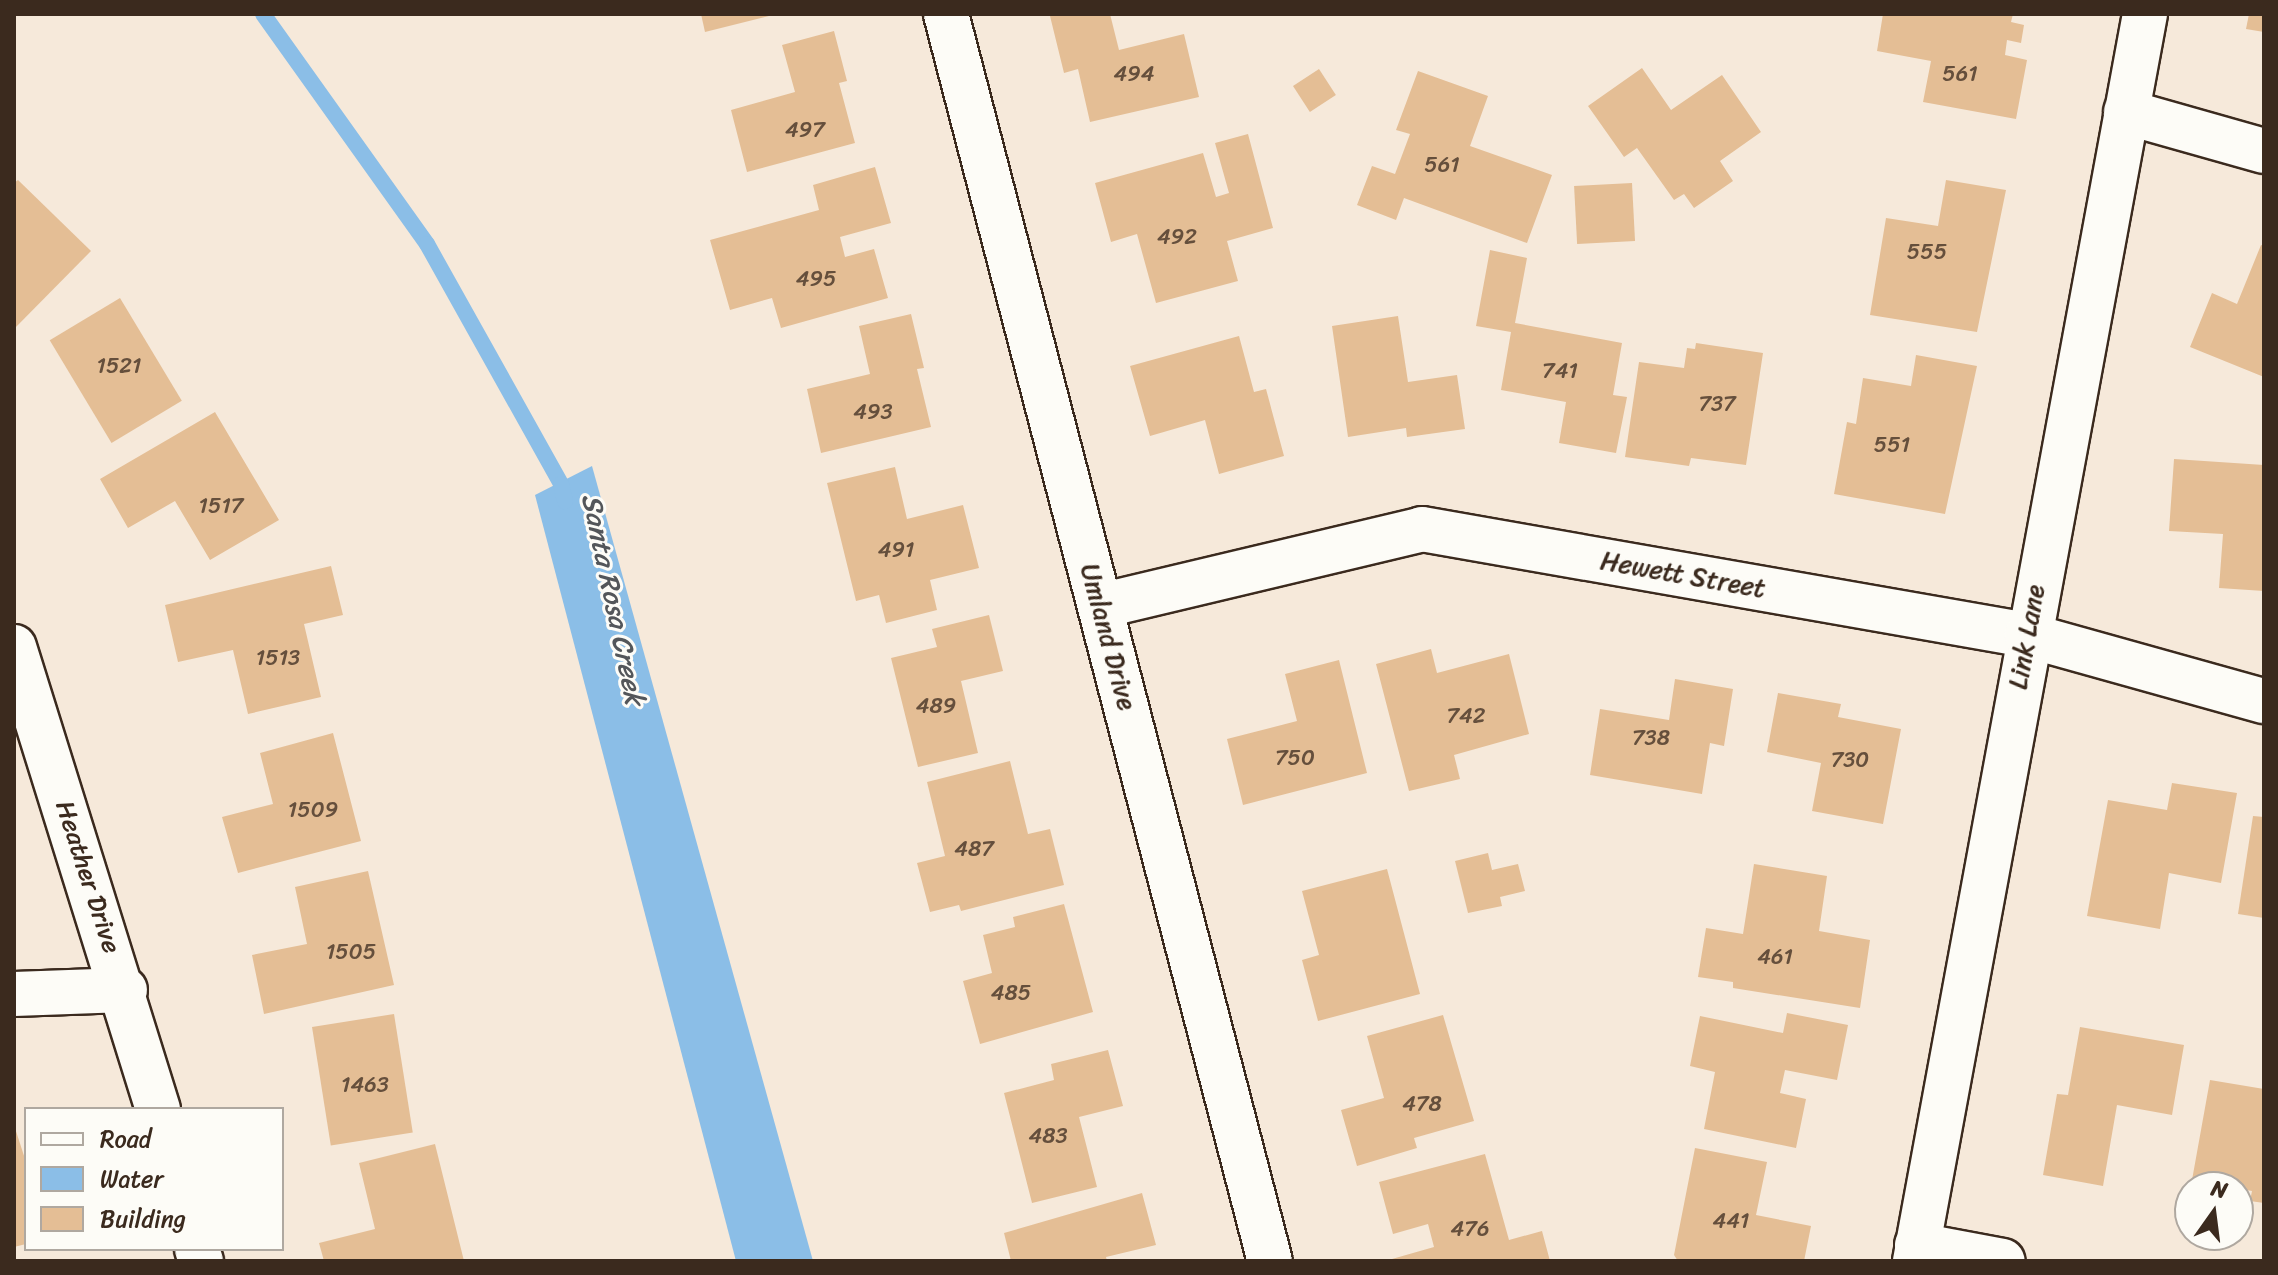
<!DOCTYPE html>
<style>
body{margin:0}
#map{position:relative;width:2278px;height:1275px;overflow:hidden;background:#f6e9da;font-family:Sriracha,sans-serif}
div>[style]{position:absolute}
.water>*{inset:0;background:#8bbee7}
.stream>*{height:16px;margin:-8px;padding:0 8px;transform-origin:8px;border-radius:8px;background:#8bbee7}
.building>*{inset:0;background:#e4be95;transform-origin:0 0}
.roads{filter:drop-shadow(2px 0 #3b2a1e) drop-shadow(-2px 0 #3b2a1e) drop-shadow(0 2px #3b2a1e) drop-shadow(0 -2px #3b2a1e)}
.minor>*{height:44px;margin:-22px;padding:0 22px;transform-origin:22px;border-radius:22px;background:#fdfcf7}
span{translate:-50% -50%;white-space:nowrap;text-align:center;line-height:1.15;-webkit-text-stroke:6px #fdfcf7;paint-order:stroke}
.number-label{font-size:22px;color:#654f3c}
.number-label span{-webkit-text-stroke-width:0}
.street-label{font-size:26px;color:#3b2a1e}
.water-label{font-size:28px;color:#53565a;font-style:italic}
.frame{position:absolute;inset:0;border:16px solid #3b2a1e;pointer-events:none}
.legend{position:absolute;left:24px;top:1107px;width:260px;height:144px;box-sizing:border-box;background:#fdfcf7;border:2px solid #afa8a0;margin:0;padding:10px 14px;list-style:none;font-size:24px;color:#3b2a1e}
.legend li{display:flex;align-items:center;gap:16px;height:40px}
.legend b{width:40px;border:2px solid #afa8a0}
.north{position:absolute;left:2174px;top:1171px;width:80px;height:80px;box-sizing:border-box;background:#fdfcf7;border:2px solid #afa8a0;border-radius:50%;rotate:14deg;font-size:22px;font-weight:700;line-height:32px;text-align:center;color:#3b2a1e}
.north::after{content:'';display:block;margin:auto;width:28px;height:36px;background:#3b2a1e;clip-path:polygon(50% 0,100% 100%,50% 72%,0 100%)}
</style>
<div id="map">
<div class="water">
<i style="clip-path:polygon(592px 466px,813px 1261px,736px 1261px,535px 495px)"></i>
</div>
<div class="stream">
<i style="left:263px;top:14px;width:282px;rotate:54.5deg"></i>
<i style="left:427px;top:244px;width:275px;rotate:60.8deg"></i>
<i style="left:561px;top:484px;width:18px;rotate:77deg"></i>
</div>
<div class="building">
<i style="clip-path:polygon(701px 14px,773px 14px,773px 15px,705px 32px)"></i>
<i style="clip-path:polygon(1110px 14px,1119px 50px,1184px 34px,1199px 97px,1090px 122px,1078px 69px,1064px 73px,1050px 16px)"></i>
<i style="clip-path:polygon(1883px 14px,2013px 14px,2011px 22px,2024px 25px,2021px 43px,2007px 40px,2005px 55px,2027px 60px,2016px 119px,1923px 102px,1931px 61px,1877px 51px)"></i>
<i style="clip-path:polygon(2249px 14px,2264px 14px,2264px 32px,2246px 29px)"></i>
<i style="clip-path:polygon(834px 31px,847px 81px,839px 83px,855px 143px,747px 172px,731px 110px,795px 92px,782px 45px)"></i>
<i style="clip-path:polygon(1642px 68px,1671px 110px,1722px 75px,1761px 132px,1720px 161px,1733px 181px,1694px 208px,1684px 194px,1674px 200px,1637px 148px,1624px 157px,1588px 106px)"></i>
<i style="left:1319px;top:69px;width:31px;height:31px;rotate:57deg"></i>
<i style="clip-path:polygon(1418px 71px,1488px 96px,1470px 146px,1552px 175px,1527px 243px,1404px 198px,1396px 220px,1357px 205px,1372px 166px,1395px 174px,1410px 134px,1396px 130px)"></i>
<i style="clip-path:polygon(1248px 134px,1273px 228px,1227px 241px,1238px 281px,1156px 303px,1137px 234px,1111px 242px,1095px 183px,1203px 153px,1216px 197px,1229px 193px,1215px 143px)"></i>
<i style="clip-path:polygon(875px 167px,891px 223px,840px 237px,845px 257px,874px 249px,888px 298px,781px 328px,772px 298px,730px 310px,710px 240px,819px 210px,813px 185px)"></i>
<i style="clip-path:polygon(18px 180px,91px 251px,14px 329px,14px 183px)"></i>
<i style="clip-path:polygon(1946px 180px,2006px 190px,1977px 332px,1870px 315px,1886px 218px,1938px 226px)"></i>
<i style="left:1632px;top:183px;width:58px;height:58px;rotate:87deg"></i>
<i style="clip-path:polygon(2261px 245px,2264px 246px,2264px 377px,2190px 347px,2212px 293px,2237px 304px)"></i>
<i style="clip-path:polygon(1490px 250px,1527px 258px,1515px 323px,1622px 343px,1613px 395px,1627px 397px,1616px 453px,1559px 443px,1566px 402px,1501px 390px,1511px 332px,1476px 326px)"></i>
<i style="left:120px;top:298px;width:120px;height:82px;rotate:59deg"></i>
<i style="clip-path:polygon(911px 314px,924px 368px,917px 369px,931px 427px,821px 453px,807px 389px,870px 374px,859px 326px)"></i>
<i style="clip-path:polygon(1398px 316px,1408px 382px,1457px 375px,1465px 429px,1407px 437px,1406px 428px,1348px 437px,1332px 326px)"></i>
<i style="clip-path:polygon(1239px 336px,1254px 392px,1266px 389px,1284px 456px,1219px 474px,1205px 420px,1150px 436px,1130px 366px)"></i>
<i style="clip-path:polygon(1696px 343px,1763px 353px,1746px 465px,1691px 458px,1689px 466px,1625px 457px,1639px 362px,1684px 368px,1687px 348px,1695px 349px)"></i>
<i style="clip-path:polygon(1916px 355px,1977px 366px,1945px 514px,1834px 494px,1847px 422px,1856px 424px,1863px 378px,1911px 386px)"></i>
<i style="clip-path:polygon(215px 412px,279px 520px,210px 560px,175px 501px,128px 528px,100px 479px)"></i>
<i style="clip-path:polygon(2174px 459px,2264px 465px,2264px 591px,2219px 588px,2223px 534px,2169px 531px)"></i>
<i style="clip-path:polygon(895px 467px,907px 519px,963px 505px,979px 568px,930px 580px,937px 610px,886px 623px,879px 595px,856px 601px,827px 483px)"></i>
<i style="clip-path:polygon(331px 566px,343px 615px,304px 624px,321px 697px,248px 714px,233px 650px,178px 662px,165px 605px)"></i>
<i style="clip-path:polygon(989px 615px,1003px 671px,961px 681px,978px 753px,918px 767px,891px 658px,937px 647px,932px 629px)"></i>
<i style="clip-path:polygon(1431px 649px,1437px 673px,1509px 654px,1529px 734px,1454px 755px,1460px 779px,1409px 791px,1376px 664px)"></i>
<i style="clip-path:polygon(1339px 660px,1367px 773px,1243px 805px,1227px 739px,1297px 721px,1285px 674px)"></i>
<i style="clip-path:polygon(1675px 679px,1733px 689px,1724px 746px,1710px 743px,1702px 794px,1590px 775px,1600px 709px,1669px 720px)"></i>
<i style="clip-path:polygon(1778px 693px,1841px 704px,1838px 717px,1901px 729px,1883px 824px,1812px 811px,1821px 763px,1767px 752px)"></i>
<i style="clip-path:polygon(333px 733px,361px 841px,238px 873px,222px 817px,273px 804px,260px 753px)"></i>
<i style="clip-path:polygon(1010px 761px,1028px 834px,1050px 829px,1064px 885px,961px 911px,959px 905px,930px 912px,917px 863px,945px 856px,927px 782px)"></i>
<i style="clip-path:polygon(2172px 783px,2237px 793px,2221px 883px,2169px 873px,2160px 929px,2087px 916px,2108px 800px,2167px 810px)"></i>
<i style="clip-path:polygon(2253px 816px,2264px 817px,2264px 918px,2238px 914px)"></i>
<i style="clip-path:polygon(1488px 853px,1492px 870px,1518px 864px,1525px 891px,1500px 897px,1502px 906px,1468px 913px,1455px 861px)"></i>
<i style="clip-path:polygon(1754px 864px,1827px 876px,1819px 931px,1870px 940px,1860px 1008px,1733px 988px,1733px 982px,1698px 977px,1706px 928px,1743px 934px)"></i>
<i style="clip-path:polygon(1387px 869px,1420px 994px,1318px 1021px,1302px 960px,1319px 955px,1302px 891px)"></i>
<i style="clip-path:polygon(368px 871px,394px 985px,264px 1014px,252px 955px,307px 944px,295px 887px)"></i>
<i style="clip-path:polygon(1064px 904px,1093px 1012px,980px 1044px,963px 981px,992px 973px,983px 935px,1015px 927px,1013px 917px)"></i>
<i style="clip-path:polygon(1787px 1013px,1848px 1025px,1837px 1080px,1785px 1070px,1780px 1093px,1806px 1099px,1796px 1148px,1704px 1129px,1715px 1072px,1690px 1066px,1700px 1016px,1783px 1033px)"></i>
<i style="left:394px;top:1014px;width:120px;height:83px;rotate:81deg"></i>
<i style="clip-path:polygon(1443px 1015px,1474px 1121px,1414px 1138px,1417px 1148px,1357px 1166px,1341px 1110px,1384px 1098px,1367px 1036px)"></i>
<i style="clip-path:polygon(2080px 1027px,2184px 1045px,2172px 1115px,2117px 1105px,2103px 1186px,2043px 1175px,2057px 1094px,2068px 1095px)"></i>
<i style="clip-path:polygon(1108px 1050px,1123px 1106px,1079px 1117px,1097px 1187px,1032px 1203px,1004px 1093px,1054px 1080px,1051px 1064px)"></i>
<i style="clip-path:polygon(2210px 1080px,2264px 1089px,2264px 1203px,2250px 1201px,2252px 1191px,2192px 1180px)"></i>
<i style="clip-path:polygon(14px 1125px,26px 1162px,26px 1244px,14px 1247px)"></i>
<i style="clip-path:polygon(435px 1144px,464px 1261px,324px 1261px,319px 1243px,375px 1229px,359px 1163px)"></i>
<i style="clip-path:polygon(1695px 1148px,1767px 1162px,1756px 1215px,1811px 1226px,1804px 1261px,1678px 1261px,1674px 1255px)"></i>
<i style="clip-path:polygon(1485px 1154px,1509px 1240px,1542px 1231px,1550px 1261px,1385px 1261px,1434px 1247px,1428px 1224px,1393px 1234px,1379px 1182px)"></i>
<i style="clip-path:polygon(1142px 1193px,1156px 1245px,1106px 1257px,1107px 1261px,1011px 1261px,1004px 1233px)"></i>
</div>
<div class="roads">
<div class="minor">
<i style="left:946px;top:14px;width:1288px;rotate:75.44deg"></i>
<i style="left:2126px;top:112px;width:143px;rotate:15.8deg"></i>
<i style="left:1100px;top:606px;width:331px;rotate:-13.4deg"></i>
<i style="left:1422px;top:529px;width:614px;rotate:9.94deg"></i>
<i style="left:2027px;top:635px;width:246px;rotate:15.6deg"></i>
<i style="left:14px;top:647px;width:484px;rotate:72.7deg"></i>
<i style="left:14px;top:994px;width:111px;rotate:-2.1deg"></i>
<i style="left:1917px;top:1245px;width:87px;rotate:10.5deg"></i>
<i style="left:197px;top:1249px;width:13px;rotate:72deg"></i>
<i style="left:1915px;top:1261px;width:1268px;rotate:-79.55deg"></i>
</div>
</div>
<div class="number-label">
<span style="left:1134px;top:74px">494</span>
<span style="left:1960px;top:74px">561</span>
<span style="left:805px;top:130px">497</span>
<span style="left:1442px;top:165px">561</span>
<span style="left:1177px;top:237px">492</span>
<span style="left:1927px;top:252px">555</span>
<span style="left:816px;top:279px">495</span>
<span style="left:119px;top:366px">1521</span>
<span style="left:1560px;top:371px">741</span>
<span style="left:1717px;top:404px">737</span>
<span style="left:873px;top:412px">493</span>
<span style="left:1892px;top:445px">551</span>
<span style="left:221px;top:506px">1517</span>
<span style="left:896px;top:550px">491</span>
<span style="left:278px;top:658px">1513</span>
<span style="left:936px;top:706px">489</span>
<span style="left:1466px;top:716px">742</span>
<span style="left:1651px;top:738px">738</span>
<span style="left:1295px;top:758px">750</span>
<span style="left:1850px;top:760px">730</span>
<span style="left:313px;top:810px">1509</span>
<span style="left:974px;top:849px">487</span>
<span style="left:351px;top:952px">1505</span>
<span style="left:1775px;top:957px">461</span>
<span style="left:1011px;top:993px">485</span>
<span style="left:365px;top:1085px">1463</span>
<span style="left:1422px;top:1104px">478</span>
<span style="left:1048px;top:1136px">483</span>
<span style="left:1731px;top:1221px">441</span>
<span style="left:1470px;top:1229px">476</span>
</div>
<div class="street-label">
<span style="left:1683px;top:575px;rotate:10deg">Hewett Street</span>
<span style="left:1108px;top:637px;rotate:75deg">Umland Drive</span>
<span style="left:2027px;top:637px;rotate:-80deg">Link Lane</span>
<span style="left:88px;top:877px;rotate:72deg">Heather Drive</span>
</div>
<div class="water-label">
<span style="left:613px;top:599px;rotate:78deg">Santa Rosa Creek</span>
</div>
<div class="frame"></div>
<ul class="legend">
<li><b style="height:10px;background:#fdfcf7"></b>Road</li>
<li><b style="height:22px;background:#8bbee7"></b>Water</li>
<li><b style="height:22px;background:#e4be95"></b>Building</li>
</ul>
<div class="north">N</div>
</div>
